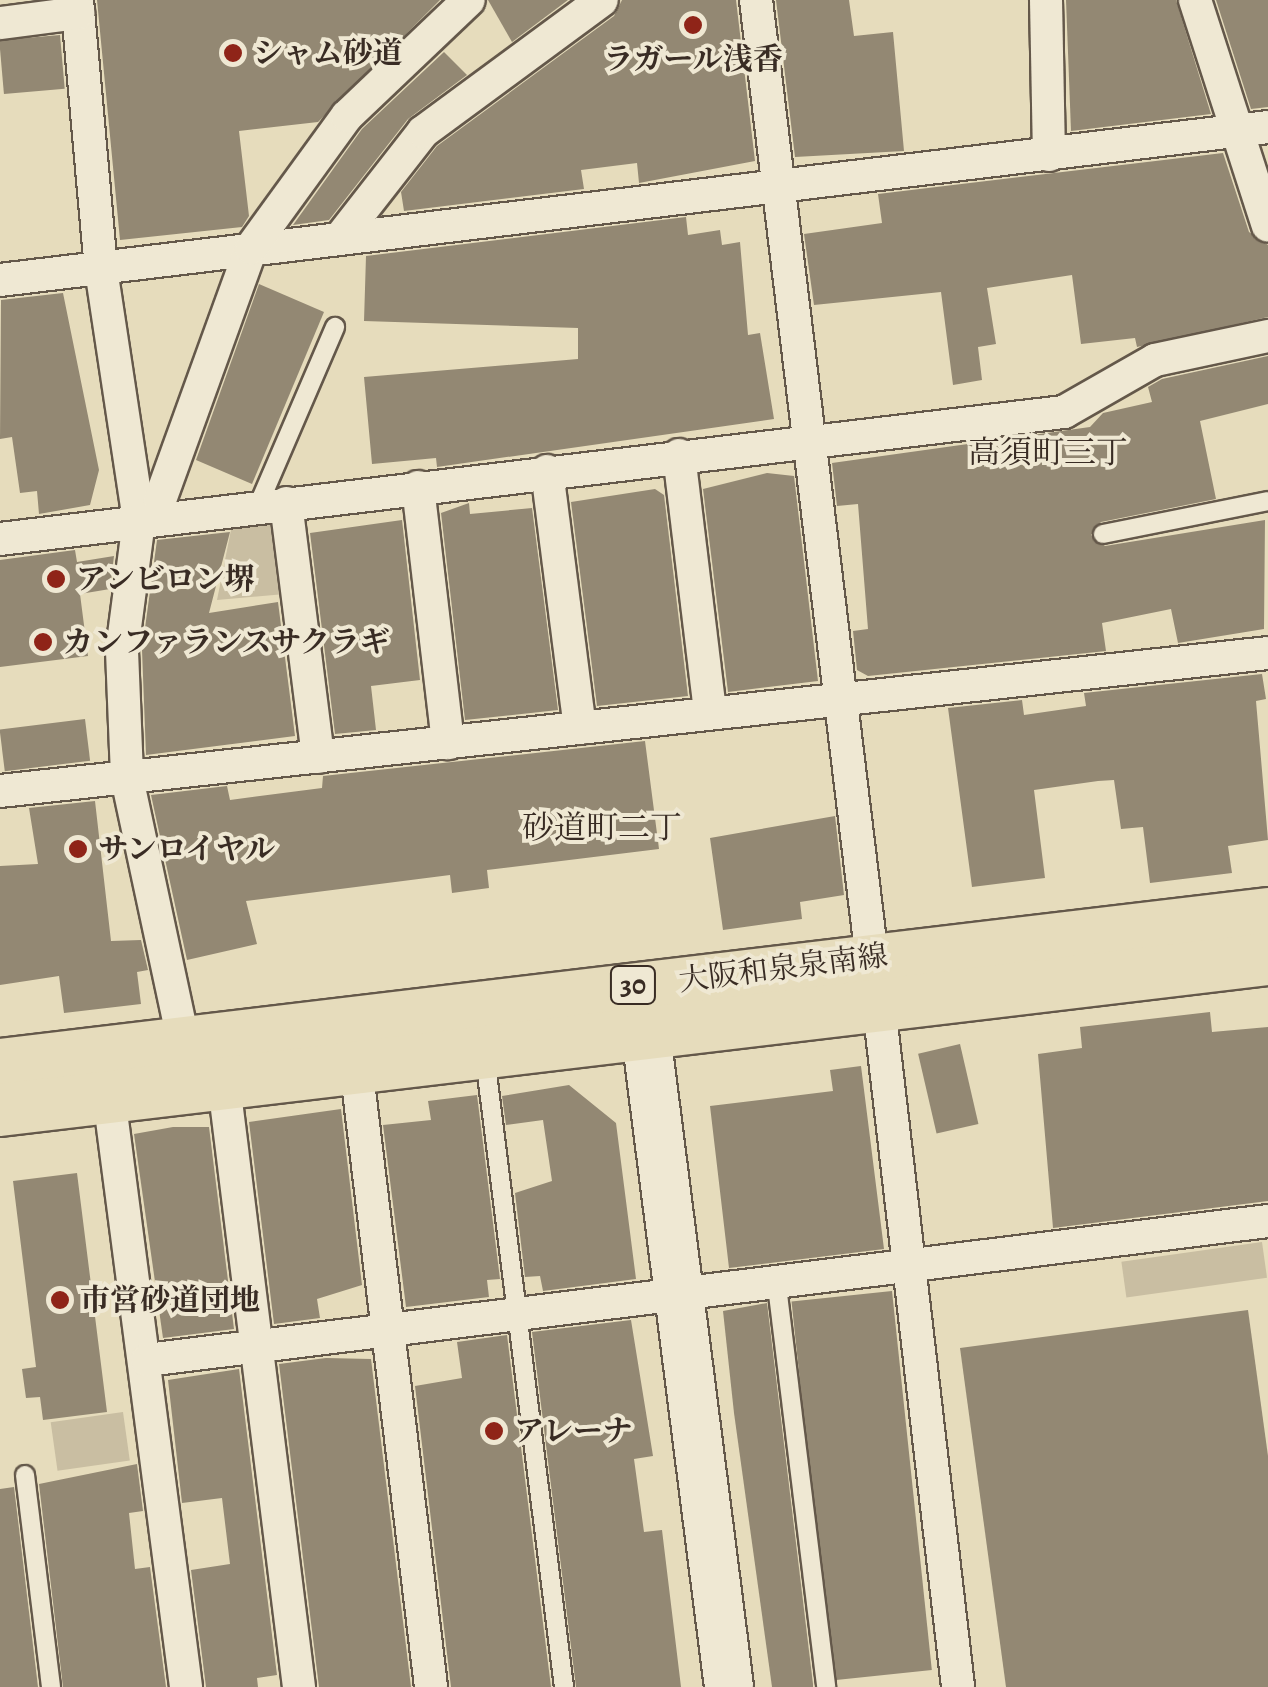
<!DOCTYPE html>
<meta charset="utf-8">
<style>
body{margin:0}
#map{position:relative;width:1268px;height:1687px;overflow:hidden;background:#e6dcbc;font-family:Alegreya,"Noto Serif JP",serif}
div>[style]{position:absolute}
.green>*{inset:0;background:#c9bea2;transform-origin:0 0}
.building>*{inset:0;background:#938873;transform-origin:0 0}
.roads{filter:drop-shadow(2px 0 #64584a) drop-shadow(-2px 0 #64584a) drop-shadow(0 2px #64584a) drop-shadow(0 -2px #64584a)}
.lane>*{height:18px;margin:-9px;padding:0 9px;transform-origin:9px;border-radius:9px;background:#efe8d3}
.street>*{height:32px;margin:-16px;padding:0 16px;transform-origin:16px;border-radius:16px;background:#efe8d3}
.secondary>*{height:48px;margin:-24px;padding:0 24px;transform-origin:24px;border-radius:24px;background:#efe8d3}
.primary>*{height:52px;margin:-26px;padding:0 26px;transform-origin:26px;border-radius:26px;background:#e6dcbc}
.dots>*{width:28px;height:28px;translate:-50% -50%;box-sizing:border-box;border:5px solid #efe8d3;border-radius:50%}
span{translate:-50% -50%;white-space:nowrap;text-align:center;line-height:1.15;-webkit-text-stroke:8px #efe8d3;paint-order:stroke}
.shield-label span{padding:2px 8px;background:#efe8d3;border:2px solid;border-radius:8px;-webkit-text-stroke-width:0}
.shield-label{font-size:28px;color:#392c24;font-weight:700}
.poi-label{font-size:30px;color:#392c24;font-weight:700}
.left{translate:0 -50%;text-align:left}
.street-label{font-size:30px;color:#392c24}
.neighbourhood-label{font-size:32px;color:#392c24}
</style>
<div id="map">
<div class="green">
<i style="clip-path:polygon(264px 518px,277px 528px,285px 594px,217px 600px,232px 525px)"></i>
<i style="left:1262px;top:1242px;width:36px;height:142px;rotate:82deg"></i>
<i style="left:123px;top:1412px;width:49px;height:73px;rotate:82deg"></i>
</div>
<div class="building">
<i style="clip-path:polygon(97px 0,440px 0,318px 122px,239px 131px,249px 216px,242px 227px,120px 240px)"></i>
<i style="clip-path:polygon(488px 0,568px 0,512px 42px)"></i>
<i style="clip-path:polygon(622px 0,736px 0,755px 161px,639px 183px,637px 163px,581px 170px,584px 189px,404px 211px,401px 192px,437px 146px,614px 16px)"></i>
<i style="clip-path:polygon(776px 0,849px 0,854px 36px,893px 32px,904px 151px,795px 157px)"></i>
<i style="clip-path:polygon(1066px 0,1176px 0,1211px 114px,1071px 131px)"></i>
<i style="clip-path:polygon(1216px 0,1268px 0,1268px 107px,1251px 109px)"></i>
<i style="left:60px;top:35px;width:54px;height:61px;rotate:85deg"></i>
<i style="clip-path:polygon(444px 52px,467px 75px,408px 119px,329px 220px,293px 225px,362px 129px)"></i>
<i style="clip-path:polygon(1223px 153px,1249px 232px,1268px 245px,1268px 317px,1137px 347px,1135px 338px,1081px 344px,1072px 275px,987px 288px,996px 344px,978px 347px,982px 380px,953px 385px,941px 292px,814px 305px,804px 234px,882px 223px,878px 194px)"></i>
<i style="clip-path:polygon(686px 217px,688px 235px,720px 230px,722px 245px,740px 242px,748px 335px,760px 333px,774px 419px,437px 467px,436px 458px,372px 464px,364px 377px,578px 359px,578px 328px,364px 321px,366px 256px)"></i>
<i style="clip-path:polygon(259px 284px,324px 312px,252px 484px,196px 460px)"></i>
<i style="clip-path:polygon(63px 293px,99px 470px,90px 505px,39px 514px,37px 491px,20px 493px,12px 437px,0 439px,1px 300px)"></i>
<i style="clip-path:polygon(1268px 356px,1268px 404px,1200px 421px,1216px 499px,1101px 522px,1091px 535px,1105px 546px,1265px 520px,1264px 629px,1178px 643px,1171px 609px,1102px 623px,1106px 651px,868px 676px,857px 670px,853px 631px,868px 629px,858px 504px,837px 506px,832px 463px,1090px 427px,1103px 413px,1152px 402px,1148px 387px,1162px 379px)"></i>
<i style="clip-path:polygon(767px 473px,794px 476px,818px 681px,728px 692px,703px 489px)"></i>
<i style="clip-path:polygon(655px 489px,664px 495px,688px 696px,597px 706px,571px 502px)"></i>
<i style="clip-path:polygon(469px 503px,470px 514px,532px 508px,558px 710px,465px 720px,441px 513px)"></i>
<i style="clip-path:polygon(402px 520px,420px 680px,371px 686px,376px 730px,335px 734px,310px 533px)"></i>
<i style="clip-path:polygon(230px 532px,209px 613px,278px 602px,295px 736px,146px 755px,142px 650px,157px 540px)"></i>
<i style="clip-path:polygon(75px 550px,77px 562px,114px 556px,110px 589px,80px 594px,88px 656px,0 667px,0 560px)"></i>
<i style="clip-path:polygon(1262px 674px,1266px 699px,1256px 701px,1268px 840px,1228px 846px,1232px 873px,1150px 883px,1143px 827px,1121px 829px,1114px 780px,1098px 781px,1034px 790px,1045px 878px,972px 887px,948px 708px,1022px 700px,1024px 715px,1086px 706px,1084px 693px)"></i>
<i style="left:85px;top:719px;width:42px;height:86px;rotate:83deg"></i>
<i style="clip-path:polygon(645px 741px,659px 849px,487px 870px,489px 888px,452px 893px,450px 875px,246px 901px,257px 944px,187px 960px,151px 795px,227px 786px,230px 800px,322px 788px,323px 776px)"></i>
<i style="clip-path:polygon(95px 801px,111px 941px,141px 940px,148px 970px,137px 972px,141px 1004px,64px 1013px,59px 976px,0 985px,0 866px,38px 864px,29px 808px)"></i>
<i style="clip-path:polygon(835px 816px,844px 895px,800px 902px,802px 919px,723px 930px,710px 838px)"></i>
<i style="clip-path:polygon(1210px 1012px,1212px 1032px,1268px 1027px,1268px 1201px,1053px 1228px,1038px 1054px,1082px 1048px,1080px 1027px)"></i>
<i style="left:960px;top:1044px;width:82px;height:43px;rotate:77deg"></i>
<i style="clip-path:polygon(861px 1066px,884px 1249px,729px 1268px,710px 1106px,833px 1091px,830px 1070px)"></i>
<i style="clip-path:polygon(569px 1085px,616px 1123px,636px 1279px,543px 1291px,540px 1276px,525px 1277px,515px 1193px,552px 1181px,543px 1120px,506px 1125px,502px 1096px)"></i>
<i style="clip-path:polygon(477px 1095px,500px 1279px,487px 1280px,489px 1297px,406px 1307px,383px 1125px,431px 1120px,428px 1101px)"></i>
<i style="clip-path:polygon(341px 1109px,362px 1285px,317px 1299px,320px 1318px,274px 1324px,249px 1122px)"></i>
<i style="clip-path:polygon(173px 1127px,209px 1127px,234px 1329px,163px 1338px,134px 1134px)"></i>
<i style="clip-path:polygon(77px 1173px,107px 1412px,43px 1420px,40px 1397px,26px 1398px,22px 1369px,36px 1367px,13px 1181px)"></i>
<i style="left:892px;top:1291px;width:381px;height:101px;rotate:84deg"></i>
<i style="clip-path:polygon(767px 1303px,813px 1684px,813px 1687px,772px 1687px,734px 1413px,723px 1311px)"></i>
<i style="clip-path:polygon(1248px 1310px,1268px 1456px,1268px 1687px,1006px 1687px,960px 1348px)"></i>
<i style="clip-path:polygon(631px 1320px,653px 1456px,634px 1459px,644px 1532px,662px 1530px,681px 1687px,576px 1687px,532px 1332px)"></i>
<i style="clip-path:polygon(507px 1335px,551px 1687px,451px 1687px,415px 1386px,462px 1378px,457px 1342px)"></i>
<i style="clip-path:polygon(326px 1358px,371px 1359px,411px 1687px,319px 1687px,279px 1364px)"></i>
<i style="clip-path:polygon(239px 1369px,277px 1675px,257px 1678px,258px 1687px,206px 1687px,191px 1570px,230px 1564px,222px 1498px,182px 1503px,168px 1380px)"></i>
<i style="clip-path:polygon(137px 1464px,143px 1511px,129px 1513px,135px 1569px,150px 1567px,166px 1687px,63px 1687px,39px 1484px)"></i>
<i style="clip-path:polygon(14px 1487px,38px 1687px,0 1687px,0 1489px)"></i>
</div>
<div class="roads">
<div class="lane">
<i style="left:258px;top:506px;width:195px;rotate:-66.7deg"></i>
<i style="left:1103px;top:534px;width:168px;rotate:-11.3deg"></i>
<i style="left:485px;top:1058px;width:634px;rotate:82.84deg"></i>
<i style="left:777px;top:1286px;width:404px;rotate:83deg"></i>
<i style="left:25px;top:1475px;width:214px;rotate:83deg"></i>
</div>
<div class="street">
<i style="left:77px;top:0;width:270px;rotate:84.9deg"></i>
<i style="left:101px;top:269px;width:255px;rotate:81.4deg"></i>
<i style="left:139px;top:521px;width:131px;rotate:97.5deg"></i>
<i style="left:122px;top:651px;width:127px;rotate:87.7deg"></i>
<i style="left:127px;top:778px;width:271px;rotate:77.9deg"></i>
<i style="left:756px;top:0;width:965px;rotate:83.1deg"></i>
<i style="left:1046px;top:0;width:155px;rotate:88.9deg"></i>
<i style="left:1195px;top:0;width:237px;rotate:72.1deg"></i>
<i style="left:0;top:23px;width:79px;rotate:-7.3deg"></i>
<i style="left:344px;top:233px;width:128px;rotate:-52deg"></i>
<i style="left:423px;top:132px;width:222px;rotate:-36.4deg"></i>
<i style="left:0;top:280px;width:1277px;rotate:-6.88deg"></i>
<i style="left:679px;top:455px;width:260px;rotate:83.1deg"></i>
<i style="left:547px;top:471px;width:259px;rotate:82.7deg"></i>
<i style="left:418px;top:487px;width:258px;rotate:83.3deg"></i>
<i style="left:286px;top:503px;width:256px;rotate:82.8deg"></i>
<i style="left:139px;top:521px;width:30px;rotate:-45deg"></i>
<i style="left:160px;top:500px;width:268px;rotate:-70.1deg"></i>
<i style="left:251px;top:248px;width:163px;rotate:-54deg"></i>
<i style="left:347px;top:116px;width:168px;rotate:-43.6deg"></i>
<i style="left:0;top:539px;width:1072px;rotate:-6.81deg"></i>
<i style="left:1064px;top:412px;width:105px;rotate:-29.7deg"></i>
<i style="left:1155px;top:360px;width:116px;rotate:-12deg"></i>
<i style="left:0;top:791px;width:1275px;rotate:-6.21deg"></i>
<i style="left:879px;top:1007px;width:685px;rotate:83.37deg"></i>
<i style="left:356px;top:1066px;width:626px;rotate:83.11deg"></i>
<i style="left:224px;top:1085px;width:607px;rotate:82.9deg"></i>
<i style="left:109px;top:1097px;width:595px;rotate:82.56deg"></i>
<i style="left:147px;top:1360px;width:1130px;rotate:-7.07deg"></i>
</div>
<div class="secondary">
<i style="left:641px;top:996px;width:697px;rotate:82.74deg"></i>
</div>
<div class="primary">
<i style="left:0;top:1065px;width:1277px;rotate:-6.79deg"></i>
<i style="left:0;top:1110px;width:1277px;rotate:-6.79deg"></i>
</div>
</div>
<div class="dots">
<i style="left:693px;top:25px;background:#8f2418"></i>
<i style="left:233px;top:53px;background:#8f2418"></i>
<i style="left:56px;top:579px;background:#8f2418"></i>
<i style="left:43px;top:642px;background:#8f2418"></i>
<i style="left:78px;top:849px;background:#8f2418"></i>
<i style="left:60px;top:1300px;background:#8f2418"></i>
<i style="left:494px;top:1431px;background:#8f2418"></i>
</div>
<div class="shield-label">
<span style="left:633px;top:985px">30</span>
</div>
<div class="poi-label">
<span class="left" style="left:253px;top:53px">シャム砂道</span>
<span style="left:693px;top:59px">ラガール浅香</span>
<span class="left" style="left:76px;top:579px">アンビロン堺</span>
<span class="left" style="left:63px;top:642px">カンファランスサクラギ</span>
<span class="left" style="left:98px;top:849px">サンロイヤル</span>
<span class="left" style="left:80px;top:1300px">市営砂道団地</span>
<span class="left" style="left:514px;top:1431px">アレーナ</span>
</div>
<div class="street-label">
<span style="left:783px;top:968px;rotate:-7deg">大阪和泉泉南線</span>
</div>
<div class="neighbourhood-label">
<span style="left:1048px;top:452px">高須町三丁</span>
<span style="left:602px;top:827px">砂道町二丁</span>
</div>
</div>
